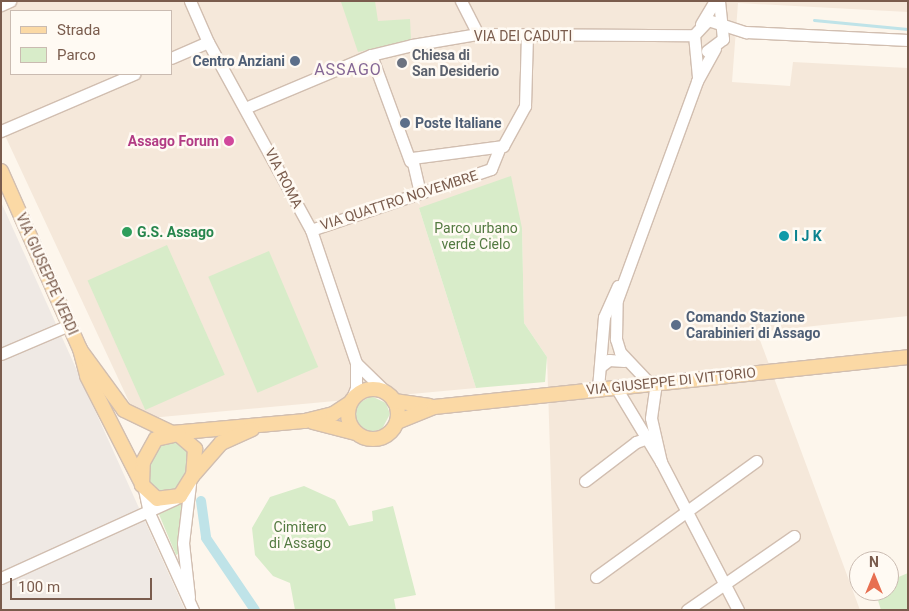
<!DOCTYPE html>
<style>
body{margin:0}
#map{position:relative;width:909px;height:611px;overflow:hidden;background:#fdf6ec;font-family:Roboto,sans-serif}
div>[style]{position:absolute}
.residential>*{inset:0;background:#f5e8da}
.industrial>*{inset:0;background:#efe9e4}
.green>*{inset:0;background:#d8ecc9;transform-origin:0 0}
.stream>*{height:3px;margin:-1.5px;padding:0 1.5px;transform-origin:1.5px;border-radius:1.5px;background:#bfe3e8}
.canal>*{height:10px;margin:-5px;padding:0 5px;transform-origin:5px;border-radius:5px;background:#bfe3e8}
.roads{filter:drop-shadow(1px 0 #d1beb0) drop-shadow(-1px 0 #d1beb0) drop-shadow(0 1px #d1beb0) drop-shadow(0 -1px #d1beb0)}
.minor>*{height:11px;margin:-5.5px;padding:0 5.5px;transform-origin:5.5px;border-radius:5.5px;background:#fff}
.major>*{height:14px;margin:-7px;padding:0 7px;transform-origin:7px;border-radius:7px;background:#fbd9a5}
.major>.ring{margin:-7px;padding:0;box-sizing:content-box;background:none;border:14px solid #fbd9a5;border-radius:50%}
.dots>*{width:14px;height:14px;translate:-50% -50%;box-sizing:border-box;border:2px solid #fffaf3;border-radius:50%}
span{translate:-50% -50%;white-space:nowrap;text-align:center;line-height:1.15;-webkit-text-stroke:5px #fffaf3;paint-order:stroke}
.street-label{font-size:14px;color:#7a5c4d}
.worship-label{font-size:14px;color:#5b616d;font-weight:700}
.left{translate:0 -50%;text-align:left}
.service-label{font-size:14px;color:#4e5e75;font-weight:700}
.right{translate:-100% -50%;text-align:right}
.hotel-label{font-size:14px;color:#b23c85;font-weight:700}
.park-label{font-size:14px;color:#537a41}
.leisure-label{font-size:14px;color:#27864d;font-weight:700}
.culture-label{font-size:14px;color:#0d838f;font-weight:700}
.quarter-label{font-size:16px;color:#846695;letter-spacing:1px}
.frame{position:absolute;inset:0;border:2px solid #7a5c4d;pointer-events:none}
.legend{position:absolute;left:10px;top:10px;width:162px;height:65px;box-sizing:border-box;background:#fffaf3;border:1px solid #cabbb1;margin:0;padding:6px 9px;list-style:none;font-size:15px;color:#7a5c4d}
.legend li{display:flex;align-items:center;gap:10px;height:25px}
.legend b{width:25px;border:1px solid #cabbb1}
.north{position:absolute;left:849px;top:551px;width:50px;height:50px;box-sizing:border-box;background:#fffaf3;border:1px solid #cabbb1;border-radius:50%;rotate:0deg;font-size:14px;font-weight:700;line-height:20px;text-align:center;color:#7a5c4d}
.north::after{content:'';display:block;margin:auto;width:18px;height:22px;background:#e76f51;clip-path:polygon(50% 0,100% 100%,50% 72%,0 100%)}
.scale{position:absolute;left:10px;top:578px;width:142px;height:22px;box-sizing:border-box;border:2px solid #7a5c4d;border-top:0;padding-left:6px;font-size:15px;line-height:18px;white-space:nowrap;color:#7a5c4d;-webkit-text-stroke:4px #fffaf3;paint-order:stroke}
</style>
<div id="map">
<div class="residential">
<i style="clip-path:polygon(evenodd,1px 1px,908px 1px,908px 12px,738px 3px,732px 82px,790px 86px,793px 62px,908px 68px,908px 316px,757px 332px,860px 610px,555px 610px,547px 357px,524px 323px,522px 228px,419px 208px,476px 388px,150px 418px,131px 406px,1px 127px,1px 1px,11px 11px,171px 11px,171px 74px,11px 74px,11px 11px)"></i>
</div>
<div class="industrial">
<i style="clip-path:polygon(1px 202px,185px 610px,1px 610px)"></i>
</div>
<div class="green">
<i style="clip-path:polygon(375px 1px,378px 21px,410px 19px,411px 40px,358px 52px,341px 2px)"></i>
<i style="clip-path:polygon(511px 176px,522px 228px,524px 323px,547px 357px,545px 382px,476px 388px,419px 208px)"></i>
<i style="left:167px;top:245px;width:142px;height:87px;rotate:66deg"></i>
<i style="left:269px;top:251px;width:126px;height:66px;rotate:67deg"></i>
<i style="clip-path:polygon(371px 396px,386px 403px,390px 414px,382px 429px,370px 432px,359px 427px,354px 417px,356px 405px)"></i>
<i style="clip-path:polygon(175px 439px,191px 451px,187px 479px,170px 495px,153px 491px,144px 474px,159px 442px)"></i>
<i style="clip-path:polygon(304px 486px,335px 500px,349px 526px,373px 521px,372px 511px,393px 506px,416px 595px,394px 599px,396px 610px,295px 610px,290px 583px,273px 576px,255px 555px,252px 528px,270px 497px)"></i>
<i style="clip-path:polygon(184px 501px,178px 554px,176px 555px,158px 512px)"></i>
<i style="clip-path:polygon(908px 573px,908px 610px,881px 610px,875px 591px,889px 591px,889px 581px)"></i>
</div>
<div class="stream">
<i style="left:814px;top:20px;width:94px;rotate:5.5deg"></i>
</div>
<div class="canal">
<i style="left:201px;top:501px;width:37px;rotate:82deg"></i>
<i style="left:206px;top:538px;width:87px;rotate:55.8deg"></i>
</div>
<div class="roads">
<div class="minor">
<i style="left:190px;top:1px;width:45px;rotate:66.3deg"></i>
<i style="left:208px;top:42px;width:214px;rotate:61.3deg"></i>
<i style="left:311px;top:230px;width:140px;rotate:71.3deg"></i>
<i style="left:356px;top:363px;width:25px;rotate:90deg"></i>
<i style="left:356px;top:388px;width:16px;rotate:112deg"></i>
<i style="left:461px;top:1px;width:37px;rotate:63deg"></i>
<i style="left:1px;top:5px;width:10px;rotate:-24deg"></i>
<i style="left:701px;top:24px;width:27px;rotate:-59deg"></i>
<i style="left:707px;top:51px;width:20px;rotate:-37deg"></i>
<i style="left:723px;top:39px;width:38px;rotate:-96deg"></i>
<i style="left:371px;top:55px;width:113px;rotate:69.8deg"></i>
<i style="left:171px;top:58px;width:40px;rotate:-23.4deg"></i>
<i style="left:698px;top:77px;width:42px;rotate:-95.4deg"></i>
<i style="left:694px;top:35px;width:21px;rotate:-47deg"></i>
<i style="left:708px;top:20px;width:40px;rotate:18deg"></i>
<i style="left:746px;top:32px;width:162px;rotate:2.8deg"></i>
<i style="left:245px;top:108px;width:137px;rotate:-22.8deg"></i>
<i style="left:371px;top:55px;width:42px;rotate:-13.7deg"></i>
<i style="left:412px;top:45px;width:67px;rotate:-9.5deg"></i>
<i style="left:478px;top:34px;width:216px;rotate:0.3deg"></i>
<i style="left:1px;top:131px;width:145px;rotate:-23.2deg"></i>
<i style="left:420px;top:193px;width:36px;rotate:-103deg"></i>
<i style="left:412px;top:158px;width:92px;rotate:-7.5deg"></i>
<i style="left:503px;top:146px;width:46px;rotate:-61.2deg"></i>
<i style="left:525px;top:106px;width:72px;rotate:-88.4deg"></i>
<i style="left:311px;top:230px;width:190px;rotate:-18.7deg"></i>
<i style="left:491px;top:169px;width:24px;rotate:-68deg"></i>
<i style="left:1px;top:354px;width:74px;rotate:-23.1deg"></i>
<i style="left:356px;top:363px;width:43px;rotate:44.1deg"></i>
<i style="left:601px;top:366px;width:10px;rotate:-37deg"></i>
<i style="left:609px;top:360px;width:15px;rotate:4deg"></i>
<i style="left:615px;top:386px;width:89px;rotate:58.8deg"></i>
<i style="left:661px;top:462px;width:167px;rotate:62.5deg"></i>
<i style="left:598px;top:388px;width:71px;rotate:-85.2deg"></i>
<i style="left:604px;top:317px;width:34px;rotate:-66deg"></i>
<i style="left:661px;top:462px;width:45px;rotate:-102.8deg"></i>
<i style="left:651px;top:418px;width:29px;rotate:-82deg"></i>
<i style="left:655px;top:389px;width:51px;rotate:-133.4deg"></i>
<i style="left:620px;top:352px;width:14px;rotate:-107deg"></i>
<i style="left:616px;top:339px;width:39px;rotate:-89deg"></i>
<i style="left:617px;top:300px;width:233px;rotate:-69.9deg"></i>
<i style="left:697px;top:81px;width:37px;rotate:-61deg"></i>
<i style="left:585px;top:481px;width:64px;rotate:-37.4deg"></i>
<i style="left:636px;top:442px;width:18px;rotate:-19deg"></i>
<i style="left:144px;top:489px;width:25px;rotate:78deg"></i>
<i style="left:149px;top:513px;width:107px;rotate:65.6deg"></i>
<i style="left:596px;top:577px;width:198px;rotate:-35.9deg"></i>
<i style="left:1px;top:578px;width:191px;rotate:-24.4deg"></i>
<i style="left:189px;top:597px;width:54px;rotate:-96.3deg"></i>
<i style="left:183px;top:543px;width:59px;rotate:-83.2deg"></i>
<i style="left:687px;top:610px;width:130px;rotate:-34.7deg"></i>
</div>
<div class="major">
<i style="left:1px;top:171px;width:195px;rotate:66.1deg"></i>
<i style="left:80px;top:349px;width:28px;rotate:75deg"></i>
<i style="left:87px;top:376px;width:117px;rotate:63deg"></i>
<i style="left:81px;top:351px;width:73px;rotate:53.9deg"></i>
<i style="left:124px;top:410px;width:53px;rotate:25.6deg"></i>
<i style="left:172px;top:433px;width:134px;rotate:-5.2deg"></i>
<i style="left:305px;top:421px;width:29px;rotate:-14deg"></i>
<i style="left:333px;top:414px;width:20px;rotate:-33deg"></i>
<i class="ring" style="left:348px;top:389px;width:36px;height:36px"></i>
<i style="left:394px;top:401px;width:36px;rotate:8deg"></i>
<i style="left:313px;top:422px;width:44px;rotate:14.3deg"></i>
<i style="left:397px;top:422px;width:40px;rotate:-22deg"></i>
<i style="left:434px;top:407px;width:477px;rotate:-6deg"></i>
<i style="left:178px;top:434px;width:23px;rotate:41deg"></i>
<i style="left:195px;top:449px;width:26px;rotate:94deg"></i>
<i style="left:193px;top:475px;width:25px;rotate:122deg"></i>
<i style="left:180px;top:496px;width:23px;rotate:173deg"></i>
<i style="left:157px;top:499px;width:21px;rotate:-137deg"></i>
<i style="left:142px;top:485px;width:23px;rotate:-88deg"></i>
<i style="left:143px;top:462px;width:26px;rotate:-61deg"></i>
<i style="left:156px;top:439px;width:23px;rotate:-13deg"></i>
<i style="left:195px;top:473px;width:40px;rotate:-49deg"></i>
<i style="left:221px;top:443px;width:34px;rotate:-24deg"></i>
</div>
</div>
<div class="dots">
<i style="left:295px;top:61px;background:#5c6f8a"></i>
<i style="left:402px;top:63px;background:#6b7280"></i>
<i style="left:405px;top:123px;background:#5c6f8a"></i>
<i style="left:229px;top:141px;background:#d1479c"></i>
<i style="left:127px;top:232px;background:#2e9e5b"></i>
<i style="left:784px;top:236px;background:#0f9aa8"></i>
<i style="left:676px;top:325px;background:#5c6f8a"></i>
</div>
<div class="street-label">
<span style="left:523px;top:36px">VIA DEI CADUTI</span>
<span style="left:284px;top:178px;rotate:63deg">VIA ROMA</span>
<span style="left:399px;top:200px;rotate:-18deg">VIA QUATTRO NOVEMBRE</span>
<span style="left:47px;top:274px;rotate:66deg">VIA GIUSEPPE VERDI</span>
<span style="left:671px;top:381px;rotate:-6deg">VIA GIUSEPPE DI VITTORIO</span>
</div>
<div class="worship-label">
<span class="left" style="left:412px;top:63px">Chiesa di<br>San Desiderio</span>
</div>
<div class="service-label">
<span class="right" style="left:285px;top:61px">Centro Anziani</span>
<span class="left" style="left:415px;top:123px">Poste Italiane</span>
<span class="left" style="left:686px;top:325px">Comando Stazione<br>Carabinieri di Assago</span>
</div>
<div class="hotel-label">
<span class="right" style="left:219px;top:141px">Assago Forum</span>
</div>
<div class="park-label">
<span style="left:476px;top:236px">Parco urbano<br>verde Cielo</span>
<span style="left:300px;top:535px">Cimitero<br>di Assago</span>
</div>
<div class="leisure-label">
<span class="left" style="left:137px;top:232px">G.S. Assago</span>
</div>
<div class="culture-label">
<span class="left" style="left:794px;top:236px">I J K</span>
</div>
<div class="quarter-label">
<span style="left:348px;top:70px">ASSAGO</span>
</div>
<div class="frame"></div>
<ul class="legend">
<li><b style="height:6px;background:#fbd9a5"></b>Strada</li>
<li><b style="height:14px;background:#d8ecc9"></b>Parco</li>
</ul>
<div class="north">N</div>
<div class="scale">100 m</div>
</div>
